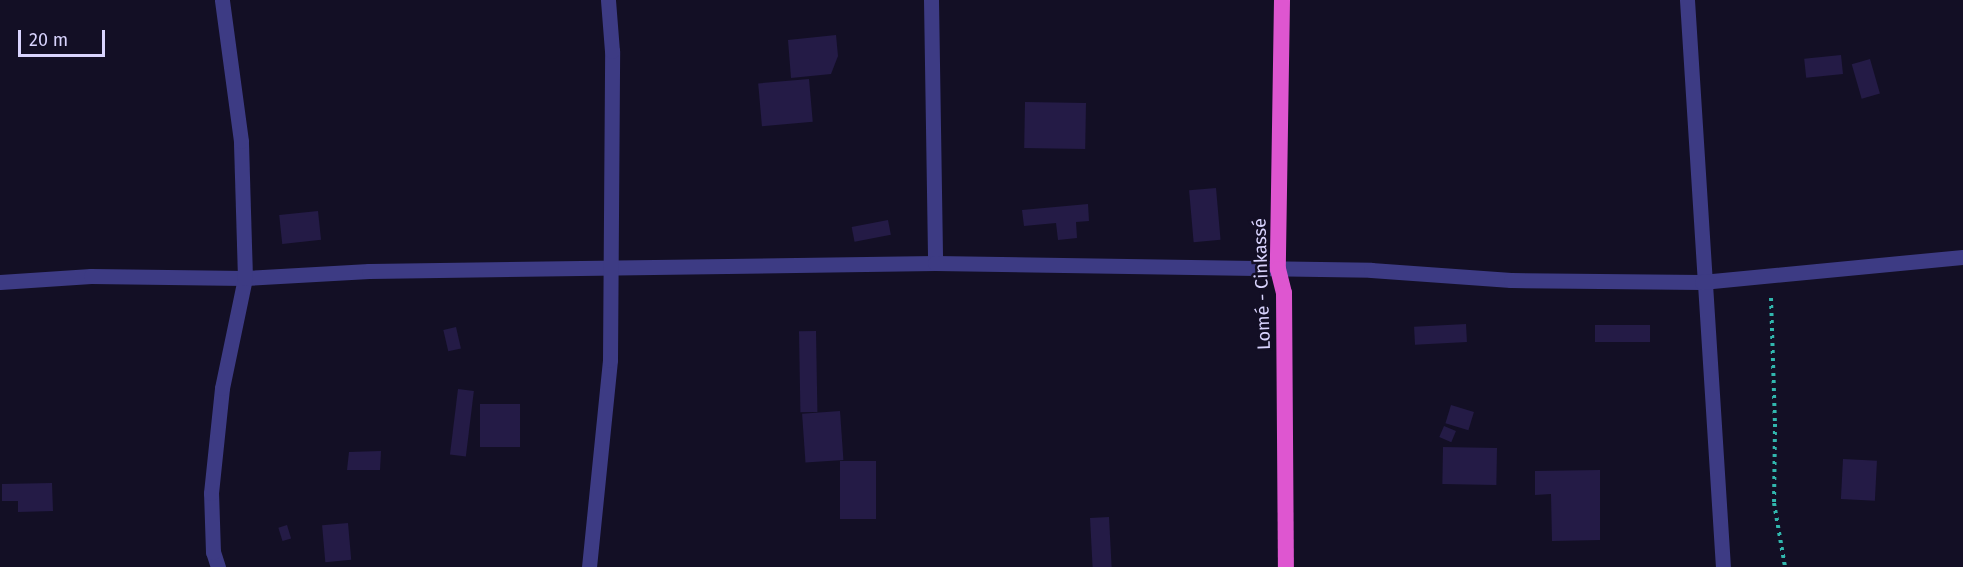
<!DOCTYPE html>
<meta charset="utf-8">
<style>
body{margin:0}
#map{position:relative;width:1963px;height:567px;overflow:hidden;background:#130f25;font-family:"Fira Sans",sans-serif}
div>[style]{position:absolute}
.building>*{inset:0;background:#241b46;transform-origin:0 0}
.path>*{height:4px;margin-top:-2px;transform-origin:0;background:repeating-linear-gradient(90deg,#31b6ad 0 3px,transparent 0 7.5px)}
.minor>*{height:15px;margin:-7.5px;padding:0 7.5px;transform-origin:7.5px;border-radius:7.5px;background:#3d3b84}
.trunk>*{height:16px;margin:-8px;padding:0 8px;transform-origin:8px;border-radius:8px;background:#de56d0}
span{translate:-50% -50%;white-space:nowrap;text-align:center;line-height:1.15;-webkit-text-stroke:5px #130f25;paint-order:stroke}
.street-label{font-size:18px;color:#d9d4fe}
.scale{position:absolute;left:18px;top:30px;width:87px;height:27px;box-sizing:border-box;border:3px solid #d9d4fe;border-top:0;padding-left:8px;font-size:18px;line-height:21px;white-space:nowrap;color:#d9d4fe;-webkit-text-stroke:4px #130f25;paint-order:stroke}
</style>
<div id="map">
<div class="building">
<i style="clip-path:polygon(836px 35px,838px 56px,831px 74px,791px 78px,788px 40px)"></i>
<i style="left:1841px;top:55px;width:19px;height:37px;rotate:84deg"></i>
<i style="left:1870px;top:59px;width:36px;height:19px;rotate:74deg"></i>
<i style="left:809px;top:79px;width:43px;height:51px;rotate:85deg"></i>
<i style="left:1025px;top:102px;width:61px;height:46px;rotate:1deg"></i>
<i style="left:1216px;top:188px;width:52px;height:27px;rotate:85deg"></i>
<i style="clip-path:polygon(1088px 204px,1089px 221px,1076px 222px,1077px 238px,1058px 240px,1056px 223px,1024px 226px,1022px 210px)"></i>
<i style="left:318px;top:211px;width:29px;height:39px;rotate:84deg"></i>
<i style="left:888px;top:220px;width:15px;height:37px;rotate:79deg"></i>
<i style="left:1466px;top:324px;width:18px;height:52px;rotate:87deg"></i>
<i style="left:1595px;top:325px;width:55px;height:17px"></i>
<i style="left:456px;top:327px;width:22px;height:13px;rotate:77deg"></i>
<i style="left:816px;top:331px;width:81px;height:17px;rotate:89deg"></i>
<i style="left:458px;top:389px;width:16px;height:66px;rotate:7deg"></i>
<i style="left:480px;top:404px;width:40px;height:43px"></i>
<i style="left:1451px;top:405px;width:24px;height:19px;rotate:17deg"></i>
<i style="left:840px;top:411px;width:49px;height:38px;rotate:86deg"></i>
<i style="left:1444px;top:426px;width:13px;height:12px;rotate:23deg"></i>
<i style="left:1443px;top:447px;width:54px;height:37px;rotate:1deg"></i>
<i style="clip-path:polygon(381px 451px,380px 470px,347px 470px,349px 452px)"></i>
<i style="left:1843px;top:459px;width:34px;height:40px;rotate:3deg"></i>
<i style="left:840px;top:461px;width:36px;height:58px"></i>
<i style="clip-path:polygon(1600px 470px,1600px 540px,1552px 541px,1551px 494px,1535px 495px,1535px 471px)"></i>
<i style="clip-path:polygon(52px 483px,53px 511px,18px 512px,18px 501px,2px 501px,2px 484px)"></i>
<i style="left:1109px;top:517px;width:50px;height:19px;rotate:87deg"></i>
<i style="left:348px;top:523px;width:37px;height:26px;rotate:85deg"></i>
<i style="left:287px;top:525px;width:14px;height:9px;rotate:73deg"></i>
</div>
<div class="path">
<i style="left:1771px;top:298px;width:126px;rotate:88.2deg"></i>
<i style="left:1775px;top:424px;width:79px;rotate:90.7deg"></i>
<i style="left:1774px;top:503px;width:65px;rotate:80.2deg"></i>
</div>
<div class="minor">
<i style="left:931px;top:0;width:263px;rotate:89.1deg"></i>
<i style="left:1687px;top:0;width:568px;rotate:86.37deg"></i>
<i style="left:0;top:282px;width:91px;rotate:-3.8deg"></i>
<i style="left:91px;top:276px;width:154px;rotate:0.7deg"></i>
<i style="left:245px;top:278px;width:124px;rotate:-3.2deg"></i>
<i style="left:369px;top:271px;width:566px;rotate:-0.81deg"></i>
<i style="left:935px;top:263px;width:436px;rotate:0.9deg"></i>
<i style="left:1371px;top:270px;width:140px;rotate:4.1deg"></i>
<i style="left:1511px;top:280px;width:191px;rotate:0.6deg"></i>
<i style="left:1702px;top:282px;width:262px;rotate:-5.5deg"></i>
<i style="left:218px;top:567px;width:16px;rotate:-108deg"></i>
<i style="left:213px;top:552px;width:59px;rotate:-91.9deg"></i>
<i style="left:211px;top:493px;width:106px;rotate:-84deg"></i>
<i style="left:222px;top:388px;width:112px;rotate:-78.2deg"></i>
<i style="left:245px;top:278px;width:137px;rotate:-91.7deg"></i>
<i style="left:241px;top:141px;width:142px;rotate:-97.7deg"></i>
<i style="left:589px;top:567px;width:208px;rotate:-84.2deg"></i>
<i style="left:610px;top:360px;width:309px;rotate:-89.6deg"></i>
<i style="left:612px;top:51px;width:51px;rotate:-94.5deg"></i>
</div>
<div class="trunk">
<i style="left:1282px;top:0;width:269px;rotate:90.9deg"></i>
<i style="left:1278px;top:269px;width:25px;rotate:76deg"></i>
<i style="left:1284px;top:293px;width:274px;rotate:89.6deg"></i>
</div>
<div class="street-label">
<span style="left:1262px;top:284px;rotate:-92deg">Lomé - Cinkassé</span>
</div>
<div class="scale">20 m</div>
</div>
